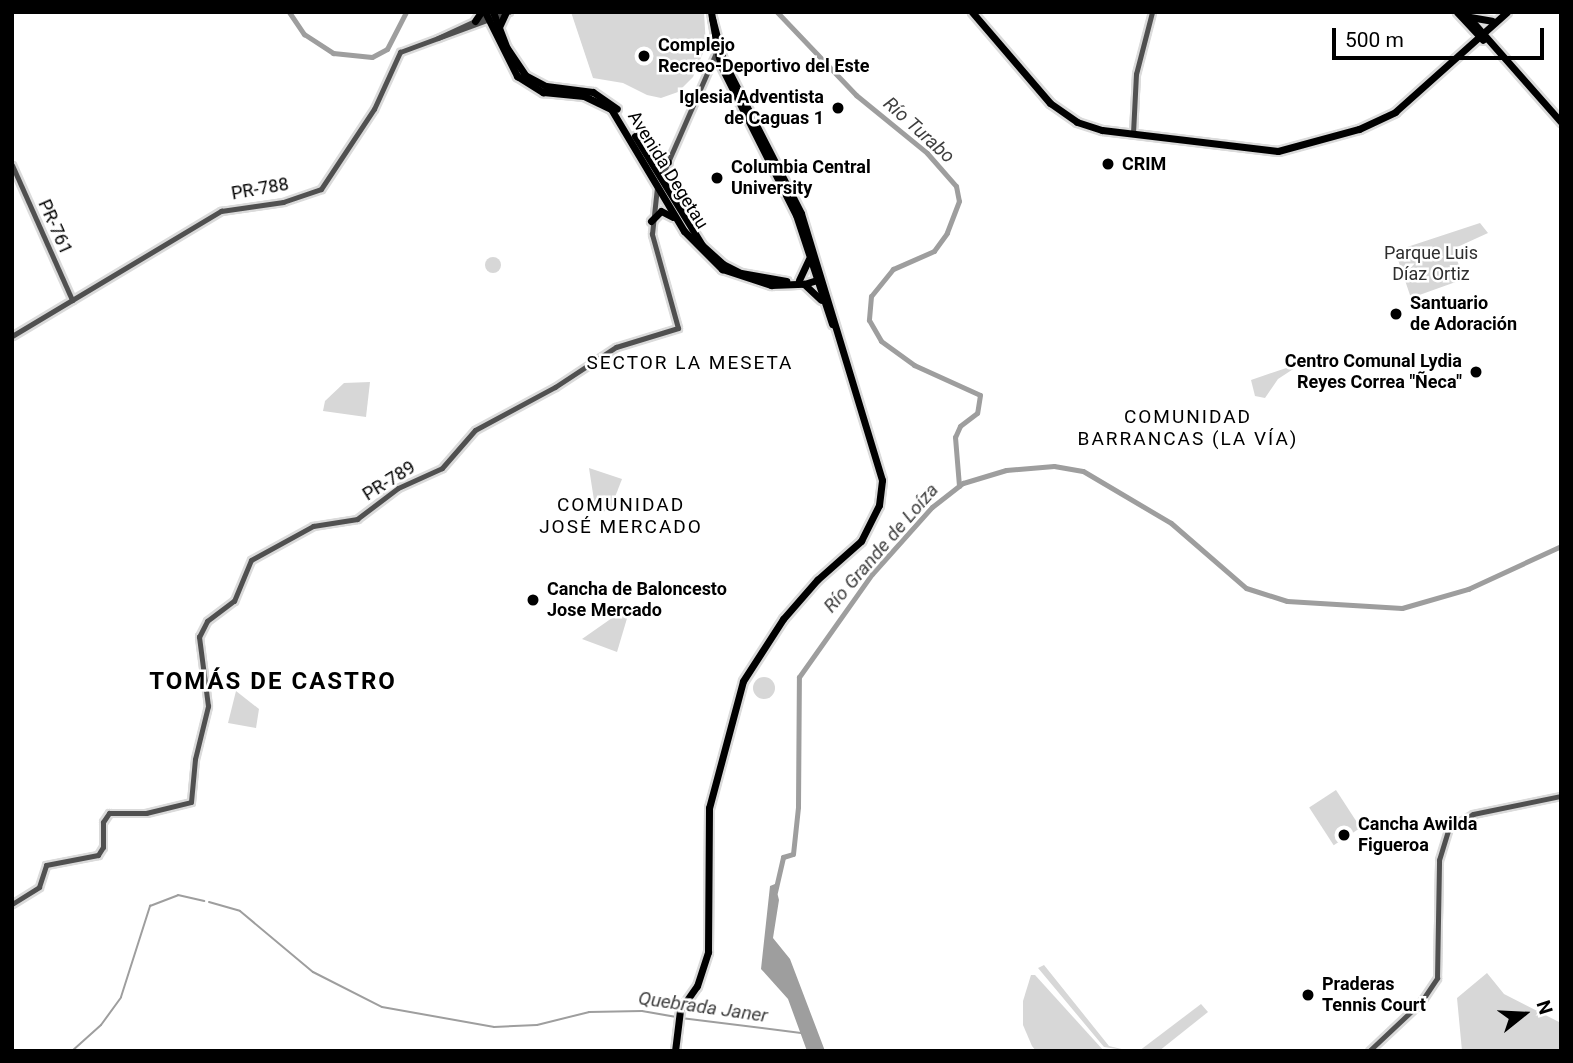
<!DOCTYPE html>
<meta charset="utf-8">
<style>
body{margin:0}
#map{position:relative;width:1573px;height:1063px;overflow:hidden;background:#fff;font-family:Roboto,sans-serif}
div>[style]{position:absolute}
.green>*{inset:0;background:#d7d7d7;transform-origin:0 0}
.round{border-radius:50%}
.water>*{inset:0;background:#9e9e9e}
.stream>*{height:2px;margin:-1px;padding:0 1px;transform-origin:1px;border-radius:1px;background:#9e9e9e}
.river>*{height:5px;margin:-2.5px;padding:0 2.5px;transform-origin:2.5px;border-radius:2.5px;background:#9e9e9e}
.roads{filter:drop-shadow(2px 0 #dbdbdb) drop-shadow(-2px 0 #dbdbdb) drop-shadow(0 2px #dbdbdb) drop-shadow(0 -2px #dbdbdb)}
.minor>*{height:5px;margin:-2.5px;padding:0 2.5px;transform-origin:2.5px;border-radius:2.5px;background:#505050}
.major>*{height:7px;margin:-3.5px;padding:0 3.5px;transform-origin:3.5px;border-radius:3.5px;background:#000}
.dots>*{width:19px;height:19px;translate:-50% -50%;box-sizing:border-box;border:4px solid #fff;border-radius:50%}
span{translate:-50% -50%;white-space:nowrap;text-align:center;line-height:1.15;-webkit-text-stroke:5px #fff;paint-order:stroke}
.poi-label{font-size:18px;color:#000;font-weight:700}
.left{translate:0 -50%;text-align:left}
.right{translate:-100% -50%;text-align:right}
.street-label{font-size:18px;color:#000}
.park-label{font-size:18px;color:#2e2e2e}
.water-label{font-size:19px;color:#3f3f3f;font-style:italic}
.neighbourhood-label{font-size:19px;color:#000;letter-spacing:2px}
.district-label{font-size:24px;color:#000;font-weight:700;letter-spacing:2px}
.frame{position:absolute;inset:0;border:14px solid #000;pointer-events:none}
.north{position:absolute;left:1489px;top:979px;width:70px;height:70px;-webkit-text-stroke:5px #fff;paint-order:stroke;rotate:72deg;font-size:19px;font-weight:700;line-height:28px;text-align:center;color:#000}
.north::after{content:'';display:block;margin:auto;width:24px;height:32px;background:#000;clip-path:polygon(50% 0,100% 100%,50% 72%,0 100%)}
.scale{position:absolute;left:1332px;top:28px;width:212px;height:32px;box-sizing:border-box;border:4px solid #000;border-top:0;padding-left:9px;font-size:21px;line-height:24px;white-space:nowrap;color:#000;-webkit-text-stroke:5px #fff;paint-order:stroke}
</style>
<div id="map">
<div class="green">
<i style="clip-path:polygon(571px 12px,704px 12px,706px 46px,693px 77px,678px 92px,661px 98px,647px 95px,623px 83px,593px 78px)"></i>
<i style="clip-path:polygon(1480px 223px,1488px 233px,1453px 249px,1464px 279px,1411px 298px,1395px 251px)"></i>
<i class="round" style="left:485px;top:257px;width:16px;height:16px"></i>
<i style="clip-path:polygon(1304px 362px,1278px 379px,1265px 398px,1255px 396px,1251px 380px)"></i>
<i style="clip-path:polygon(370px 382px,366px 417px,323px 411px,325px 401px,344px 383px)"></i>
<i style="clip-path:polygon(589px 468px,622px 479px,610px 510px,596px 513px)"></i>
<i style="clip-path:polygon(622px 611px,628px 615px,617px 652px,582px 639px)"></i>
<i class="round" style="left:753px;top:677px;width:22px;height:22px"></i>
<i style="clip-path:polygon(236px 691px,259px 709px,256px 728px,228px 723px)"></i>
<i style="left:1336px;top:790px;width:45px;height:32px;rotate:57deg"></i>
<i style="clip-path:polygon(1044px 965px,1109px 1046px,1130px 1051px,1104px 1047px,1038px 968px)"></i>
<i style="clip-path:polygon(1487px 973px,1504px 994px,1561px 1023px,1561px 1051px,1462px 1051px,1457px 998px)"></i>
<i style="clip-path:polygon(1031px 975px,1035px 975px,1104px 1051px,1036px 1051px,1032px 1046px,1023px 1025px,1023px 1001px)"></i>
<i class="round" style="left:1300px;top:987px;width:16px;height:16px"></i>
<i style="clip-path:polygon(1201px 1004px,1208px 1012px,1159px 1051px,1139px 1051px)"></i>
</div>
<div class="water">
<i style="clip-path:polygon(775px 884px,779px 900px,773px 938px,790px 959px,825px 1051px,807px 1051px,788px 999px,761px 969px,770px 886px)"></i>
</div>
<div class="stream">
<i style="left:209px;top:902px;width:32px;rotate:16deg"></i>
<i style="left:240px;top:911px;width:95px;rotate:39.9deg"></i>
<i style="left:313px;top:972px;width:77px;rotate:26.9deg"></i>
<i style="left:382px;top:1007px;width:114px;rotate:10.1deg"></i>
<i style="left:494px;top:1027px;width:43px;rotate:-2.7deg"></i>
<i style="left:537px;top:1025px;width:54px;rotate:-14deg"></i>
<i style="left:589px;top:1012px;width:53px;rotate:-1.1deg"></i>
<i style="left:642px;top:1011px;width:35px;rotate:10deg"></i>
<i style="left:681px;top:1018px;width:121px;rotate:7.1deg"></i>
<i style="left:72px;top:1051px;width:39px;rotate:-42deg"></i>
<i style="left:101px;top:1025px;width:34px;rotate:-54deg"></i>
<i style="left:121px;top:997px;width:96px;rotate:-72.3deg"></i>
<i style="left:150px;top:906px;width:30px;rotate:-21deg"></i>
<i style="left:178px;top:895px;width:27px;rotate:13deg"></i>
</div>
<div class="river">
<i style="left:289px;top:12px;width:27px;rotate:56deg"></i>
<i style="left:304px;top:34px;width:35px;rotate:33deg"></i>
<i style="left:333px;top:53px;width:39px;rotate:6deg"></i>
<i style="left:372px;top:57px;width:17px;rotate:-28deg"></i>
<i style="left:387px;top:49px;width:42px;rotate:-62.8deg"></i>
<i style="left:777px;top:12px;width:115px;rotate:46.4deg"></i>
<i style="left:856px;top:95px;width:92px;rotate:39.2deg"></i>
<i style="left:927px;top:153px;width:44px;rotate:48.7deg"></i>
<i style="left:956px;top:186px;width:15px;rotate:79deg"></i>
<i style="left:959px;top:201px;width:34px;rotate:111deg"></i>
<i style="left:947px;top:233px;width:22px;rotate:126deg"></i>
<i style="left:934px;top:251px;width:45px;rotate:156.3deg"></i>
<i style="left:893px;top:269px;width:35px;rotate:129deg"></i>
<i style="left:871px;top:296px;width:24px;rotate:95deg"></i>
<i style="left:869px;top:320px;width:24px;rotate:60deg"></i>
<i style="left:881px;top:341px;width:41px;rotate:36deg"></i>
<i style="left:914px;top:365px;width:72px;rotate:24.4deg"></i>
<i style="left:980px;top:395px;width:18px;rotate:99deg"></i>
<i style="left:977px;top:413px;width:21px;rotate:143deg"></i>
<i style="left:960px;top:426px;width:12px;rotate:114deg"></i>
<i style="left:955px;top:437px;width:49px;rotate:85.3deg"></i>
<i style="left:775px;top:892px;width:36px;rotate:-77deg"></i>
<i style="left:783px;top:857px;width:10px;rotate:-17deg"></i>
<i style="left:793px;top:854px;width:47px;rotate:-83.9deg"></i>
<i style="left:798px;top:807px;width:130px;rotate:-89.6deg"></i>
<i style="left:799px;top:677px;width:126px;rotate:-54.7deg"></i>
<i style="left:872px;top:574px;width:90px;rotate:-48.2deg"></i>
<i style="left:932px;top:507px;width:39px;rotate:-38deg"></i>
<i style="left:963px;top:483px;width:45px;rotate:-16.8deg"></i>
<i style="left:1006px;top:470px;width:48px;rotate:-4.8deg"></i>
<i style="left:1054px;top:466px;width:29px;rotate:10deg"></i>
<i style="left:1083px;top:471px;width:102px;rotate:30.6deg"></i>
<i style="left:1171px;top:523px;width:99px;rotate:40.9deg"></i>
<i style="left:1246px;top:588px;width:43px;rotate:17.6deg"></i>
<i style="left:1287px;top:601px;width:115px;rotate:3.5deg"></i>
<i style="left:1402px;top:608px;width:69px;rotate:-16.1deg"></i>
<i style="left:1468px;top:589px;width:102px;rotate:-24.8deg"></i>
</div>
<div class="roads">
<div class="minor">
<i style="left:438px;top:38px;width:57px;rotate:-24.8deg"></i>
<i style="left:1133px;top:133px;width:59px;rotate:-87.1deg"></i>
<i style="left:1136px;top:74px;width:64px;rotate:-75.5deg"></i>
<i style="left:12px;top:165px;width:148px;rotate:66deg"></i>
<i style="left:661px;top:178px;width:137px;rotate:-66.3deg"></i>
<i style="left:12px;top:336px;width:244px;rotate:-30.9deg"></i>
<i style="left:221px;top:211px;width:63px;rotate:-8.3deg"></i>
<i style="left:283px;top:202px;width:40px;rotate:-18.9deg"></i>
<i style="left:321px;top:189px;width:96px;rotate:-56.5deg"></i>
<i style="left:374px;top:109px;width:63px;rotate:-65.5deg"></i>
<i style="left:400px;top:52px;width:116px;rotate:-20.2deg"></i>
<i style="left:12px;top:904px;width:32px;rotate:-32deg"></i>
<i style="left:39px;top:887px;width:23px;rotate:-72deg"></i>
<i style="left:46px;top:865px;width:53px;rotate:-10.9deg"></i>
<i style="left:98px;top:855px;width:9px;rotate:-58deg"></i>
<i style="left:103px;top:847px;width:25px;rotate:-90deg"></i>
<i style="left:103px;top:822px;width:11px;rotate:-56deg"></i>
<i style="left:109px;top:813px;width:37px"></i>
<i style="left:146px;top:813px;width:46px;rotate:-13.7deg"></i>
<i style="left:191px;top:802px;width:43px;rotate:-84.7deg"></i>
<i style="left:195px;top:759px;width:55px;rotate:-76.2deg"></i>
<i style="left:208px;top:706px;width:70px;rotate:-97.4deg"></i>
<i style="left:199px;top:637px;width:18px;rotate:-63deg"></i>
<i style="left:207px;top:621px;width:34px;rotate:-37deg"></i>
<i style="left:234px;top:601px;width:44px;rotate:-67.5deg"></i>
<i style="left:251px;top:560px;width:71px;rotate:-28.7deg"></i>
<i style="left:313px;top:526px;width:45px;rotate:-9deg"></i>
<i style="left:357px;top:519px;width:51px;rotate:-37.1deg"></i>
<i style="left:398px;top:488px;width:48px;rotate:-24.4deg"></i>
<i style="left:442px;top:468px;width:50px;rotate:-49deg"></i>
<i style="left:475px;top:430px;width:91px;rotate:-28.3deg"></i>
<i style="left:555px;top:387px;width:73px;rotate:-33.3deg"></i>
<i style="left:616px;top:347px;width:65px;rotate:-17deg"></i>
<i style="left:678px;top:328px;width:98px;rotate:-105.5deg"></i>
<i style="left:652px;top:234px;width:47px;rotate:-83.9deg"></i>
<i style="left:1369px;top:1051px;width:71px;rotate:-43.3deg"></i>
<i style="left:1421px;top:1002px;width:29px;rotate:-56deg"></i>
<i style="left:1437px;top:978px;width:118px;rotate:-89deg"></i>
<i style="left:1439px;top:860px;width:34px;rotate:-73deg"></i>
<i style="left:1449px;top:828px;width:28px;rotate:-30deg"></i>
<i style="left:1473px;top:814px;width:90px;rotate:-11.6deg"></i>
</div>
<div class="major">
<i style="left:485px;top:12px;width:72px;rotate:63.4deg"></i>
<i style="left:517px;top:76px;width:31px;rotate:32deg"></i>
<i style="left:543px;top:92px;width:41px;rotate:5.6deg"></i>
<i style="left:584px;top:96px;width:30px;rotate:26deg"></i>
<i style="left:611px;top:109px;width:142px;rotate:59.1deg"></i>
<i style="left:684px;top:231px;width:54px;rotate:45deg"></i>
<i style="left:722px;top:269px;width:52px;rotate:18.1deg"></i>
<i style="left:771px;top:285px;width:33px;rotate:-2deg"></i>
<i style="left:804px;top:284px;width:14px;rotate:-17deg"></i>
<i style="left:817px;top:280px;width:8px;rotate:-90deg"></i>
<i style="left:493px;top:12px;width:39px;rotate:69deg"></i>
<i style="left:507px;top:48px;width:32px;rotate:56deg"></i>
<i style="left:525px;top:75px;width:24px;rotate:28deg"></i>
<i style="left:546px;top:86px;width:47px;rotate:7.3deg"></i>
<i style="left:593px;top:92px;width:29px;rotate:35deg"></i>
<i style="left:711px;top:12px;width:53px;rotate:80.2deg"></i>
<i style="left:720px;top:64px;width:169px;rotate:63.3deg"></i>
<i style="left:796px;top:215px;width:115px;rotate:71.7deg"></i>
<i style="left:972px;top:12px;width:120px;rotate:49.4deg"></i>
<i style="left:1050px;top:103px;width:33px;rotate:35deg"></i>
<i style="left:1077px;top:122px;width:26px;rotate:18deg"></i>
<i style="left:1102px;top:130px;width:177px;rotate:6.8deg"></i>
<i style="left:1278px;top:151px;width:84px;rotate:-15.2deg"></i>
<i style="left:1359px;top:129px;width:40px;rotate:-25deg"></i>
<i style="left:1395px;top:112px;width:150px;rotate:-41.8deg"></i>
<i style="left:1457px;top:12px;width:38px;rotate:47deg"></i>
<i style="left:1464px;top:12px;width:147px;rotate:48.6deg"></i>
<i style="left:1470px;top:17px;width:22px;rotate:10deg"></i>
<i style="left:475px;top:21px;width:11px;rotate:-56deg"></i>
<i style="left:499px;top:27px;width:14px;rotate:-65deg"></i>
<i style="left:635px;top:136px;width:128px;rotate:58.4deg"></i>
<i style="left:702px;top:245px;width:28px;rotate:42deg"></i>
<i style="left:723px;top:264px;width:20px;rotate:27deg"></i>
<i style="left:741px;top:273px;width:46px;rotate:10.1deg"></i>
<i style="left:653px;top:164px;width:15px;rotate:-8deg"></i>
<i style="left:651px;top:221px;width:14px;rotate:-45deg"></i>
<i style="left:661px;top:211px;width:13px;rotate:27deg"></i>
<i style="left:799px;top:280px;width:23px;rotate:-65deg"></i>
<i style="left:804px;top:284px;width:23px;rotate:43deg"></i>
<i style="left:675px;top:1051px;width:41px;rotate:-83deg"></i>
<i style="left:680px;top:1010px;width:29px;rotate:-55deg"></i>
<i style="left:697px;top:986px;width:36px;rotate:-72deg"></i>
<i style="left:708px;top:952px;width:144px;rotate:-89.6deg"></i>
<i style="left:709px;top:808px;width:131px;rotate:-75deg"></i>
<i style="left:743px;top:681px;width:74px;rotate:-57.2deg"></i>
<i style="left:783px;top:619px;width:52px;rotate:-48.9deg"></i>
<i style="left:817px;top:580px;width:59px;rotate:-41.6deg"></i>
<i style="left:861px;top:541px;width:40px;rotate:-63.4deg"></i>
<i style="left:879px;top:505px;width:25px;rotate:-83deg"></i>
<i style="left:882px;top:480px;width:279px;rotate:-106.9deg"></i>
<i style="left:801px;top:213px;width:172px;rotate:-117deg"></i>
<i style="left:723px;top:60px;width:43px;rotate:-104.7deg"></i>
</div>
</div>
<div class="dots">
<i style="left:644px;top:56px;background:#000"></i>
<i style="left:838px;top:108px;background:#000"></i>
<i style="left:1108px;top:164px;background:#000"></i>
<i style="left:717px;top:178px;background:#000"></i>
<i style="left:1396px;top:314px;background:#000"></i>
<i style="left:1476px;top:372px;background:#000"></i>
<i style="left:533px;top:600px;background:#000"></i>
<i style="left:1344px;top:835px;background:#000"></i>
<i style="left:1308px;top:995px;background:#000"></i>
</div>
<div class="poi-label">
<span class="left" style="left:658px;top:56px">Complejo<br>Recreo-Deportivo del Este</span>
<span class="right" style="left:824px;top:108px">Iglesia Adventista<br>de Caguas 1</span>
<span class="left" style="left:1122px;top:164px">CRIM</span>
<span class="left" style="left:731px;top:178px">Columbia Central<br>University</span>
<span class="left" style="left:1410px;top:314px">Santuario<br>de Adoración</span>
<span class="right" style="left:1462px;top:372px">Centro Comunal Lydia<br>Reyes Correa "Ñeca"</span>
<span class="left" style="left:547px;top:600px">Cancha de Baloncesto<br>Jose Mercado</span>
<span class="left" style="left:1358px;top:835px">Cancha Awilda<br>Figueroa</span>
<span class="left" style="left:1322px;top:995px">Praderas<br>Tennis Court</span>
</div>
<div class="street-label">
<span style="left:668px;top:170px;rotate:58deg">Avenida Degetau</span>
<span style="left:260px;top:189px;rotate:-10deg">PR-788</span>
<span style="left:55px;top:227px;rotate:66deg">PR-761</span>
<span style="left:389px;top:481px;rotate:-32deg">PR-789</span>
</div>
<div class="park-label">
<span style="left:1431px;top:264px">Parque Luis<br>Díaz Ortiz</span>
</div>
<div class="water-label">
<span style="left:919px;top:130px;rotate:42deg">Río Turabo</span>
<span style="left:881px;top:548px;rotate:-49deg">Río Grande de Loíza</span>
<span style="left:703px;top:1007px;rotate:8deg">Quebrada Janer</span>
</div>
<div class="neighbourhood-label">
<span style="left:690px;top:363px">SECTOR LA MESETA</span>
<span style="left:1188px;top:428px">COMUNIDAD<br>BARRANCAS (LA VÍA)</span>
<span style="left:621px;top:516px">COMUNIDAD<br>JOSÉ MERCADO</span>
</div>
<div class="district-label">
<span style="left:273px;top:682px">TOMÁS DE CASTRO</span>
</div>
<div class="frame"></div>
<div class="north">N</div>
<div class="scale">500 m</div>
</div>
